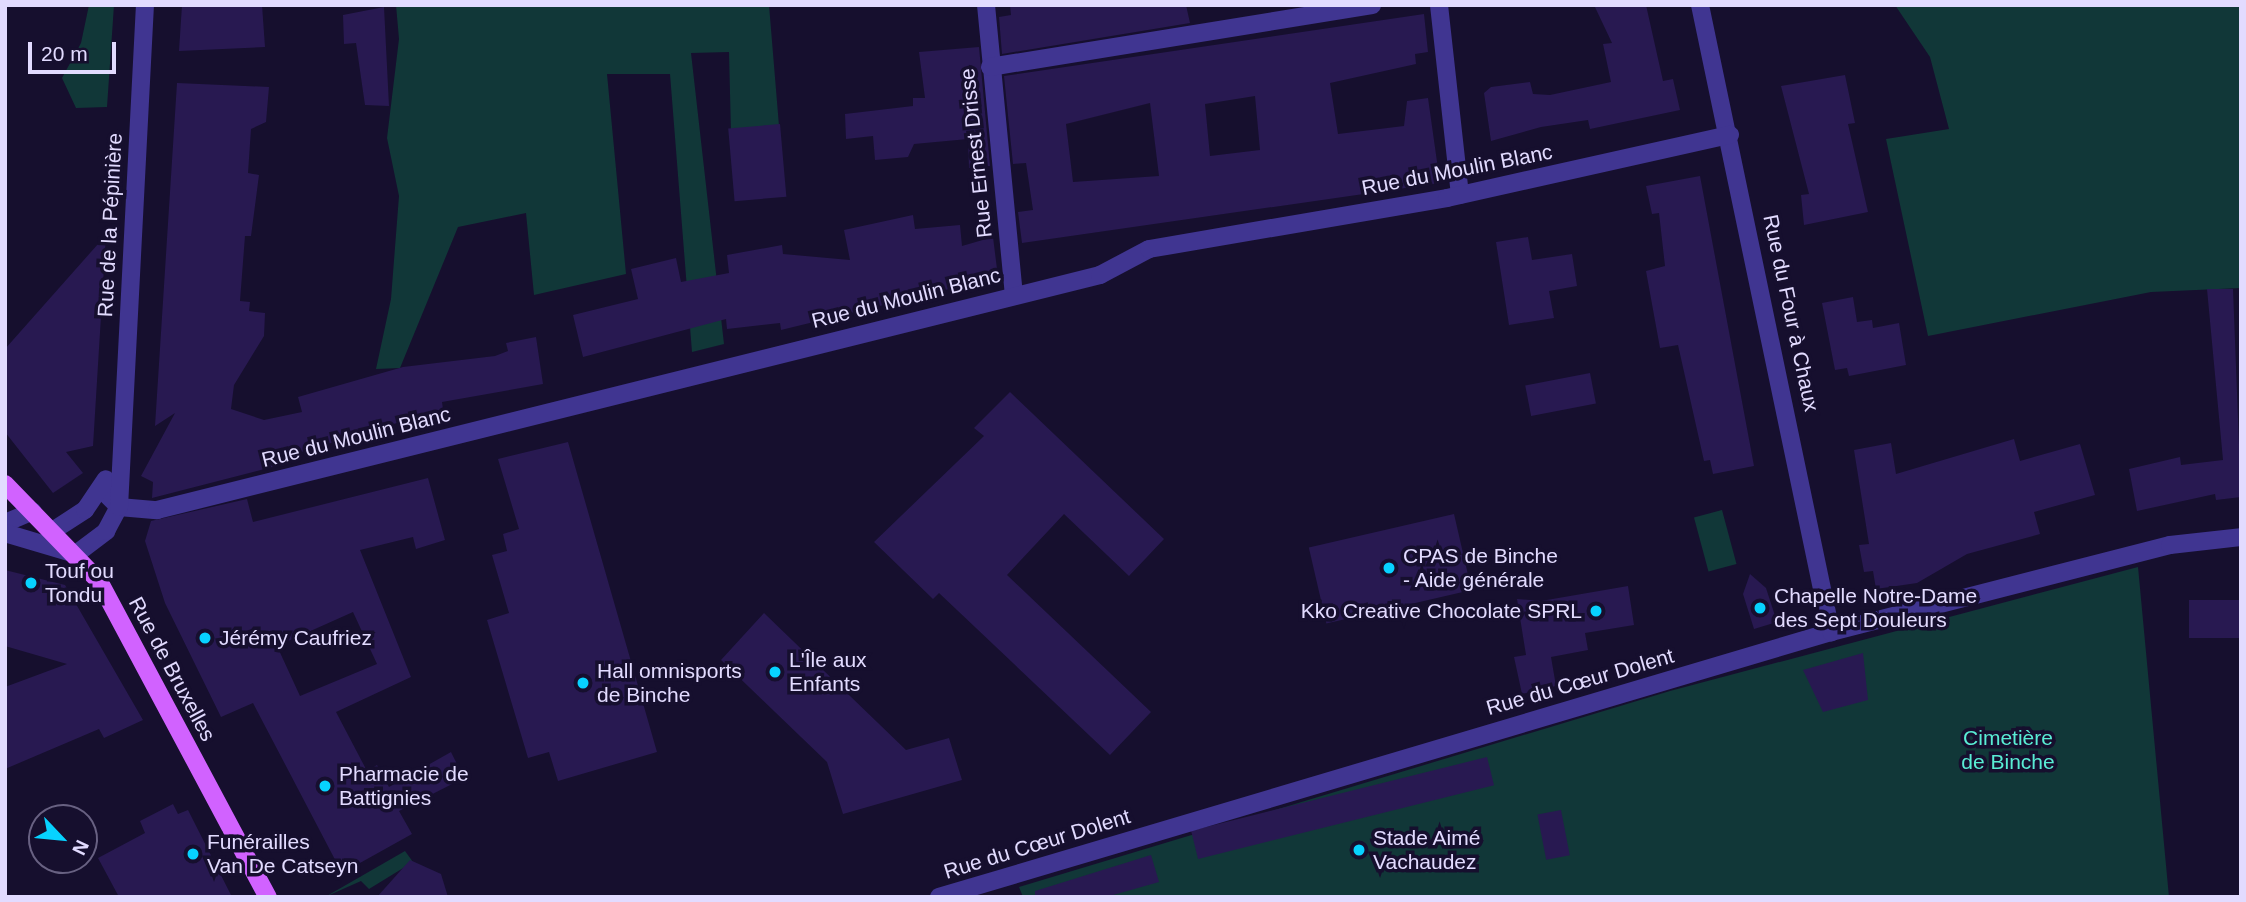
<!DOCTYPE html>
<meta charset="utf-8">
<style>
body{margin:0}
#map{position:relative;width:2246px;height:902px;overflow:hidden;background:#160f2e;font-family:Helvetica,sans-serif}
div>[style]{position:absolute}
.green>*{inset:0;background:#113738;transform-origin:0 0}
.building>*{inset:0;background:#281951;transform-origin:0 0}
.minor>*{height:18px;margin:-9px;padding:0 9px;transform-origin:9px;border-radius:9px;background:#403591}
.major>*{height:18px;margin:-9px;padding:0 9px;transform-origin:9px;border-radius:9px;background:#d162ff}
.dots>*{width:19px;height:19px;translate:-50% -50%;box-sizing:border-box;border:4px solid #160f2e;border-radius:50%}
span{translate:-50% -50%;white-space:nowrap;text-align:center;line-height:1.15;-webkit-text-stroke:7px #160f2e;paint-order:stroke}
.street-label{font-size:21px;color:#e2dbff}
.poi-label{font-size:21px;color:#e2dbff}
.left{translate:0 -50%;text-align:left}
.right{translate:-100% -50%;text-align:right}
.park-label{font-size:21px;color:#59edd4}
.frame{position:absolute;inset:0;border:7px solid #e2dbff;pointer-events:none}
.north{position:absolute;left:28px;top:804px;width:70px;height:70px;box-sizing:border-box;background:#160f2e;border:2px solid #686182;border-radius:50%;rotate:116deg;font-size:19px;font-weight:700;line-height:28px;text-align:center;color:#e2dbff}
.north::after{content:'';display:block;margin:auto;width:24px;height:32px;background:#07d2ff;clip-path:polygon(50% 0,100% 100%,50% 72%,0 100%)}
.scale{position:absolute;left:28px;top:42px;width:88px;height:32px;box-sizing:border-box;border:4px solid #e2dbff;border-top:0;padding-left:9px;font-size:21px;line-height:24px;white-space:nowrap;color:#e2dbff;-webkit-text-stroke:5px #160f2e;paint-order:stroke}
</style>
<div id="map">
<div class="green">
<i style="clip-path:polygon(89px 5px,114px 5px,107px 107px,76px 108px,62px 78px,81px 43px)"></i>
<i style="clip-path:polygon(396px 5px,769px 5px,779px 126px,731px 133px,729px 52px,691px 53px,724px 344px,692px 352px,670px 74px,607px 74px,626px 274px,534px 295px,526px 213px,458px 227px,400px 368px,376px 369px,391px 299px,399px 196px,387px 138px,399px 39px)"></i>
<i style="clip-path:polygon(1895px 5px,2241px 5px,2241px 288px,2151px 292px,1928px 336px,1886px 139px,1949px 129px,1930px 57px)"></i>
<i style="left:1722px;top:510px;width:56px;height:29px;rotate:75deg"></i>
<i style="clip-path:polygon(2138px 567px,2169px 897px,1023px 897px,1019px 887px,1670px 691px)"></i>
<i style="clip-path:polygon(405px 851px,413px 862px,369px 889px,361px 881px,325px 897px)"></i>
</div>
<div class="building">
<i style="clip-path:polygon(182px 5px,262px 5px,265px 47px,179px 51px)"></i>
<i style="clip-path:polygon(1010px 5px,1186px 5px,1190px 23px,1002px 54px,999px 17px,1011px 15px)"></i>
<i style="clip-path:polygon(1594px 5px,1646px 5px,1663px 81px,1673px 79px,1680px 110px,1590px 129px,1588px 120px,1541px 127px,1491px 141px,1484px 93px,1491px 87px,1530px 82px,1533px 94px,1550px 95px,1611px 82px,1603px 44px,1612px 43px)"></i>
<i style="clip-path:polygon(384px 7px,389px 106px,365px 105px,356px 43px,344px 44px,343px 15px)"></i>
<i style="clip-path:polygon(evenodd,1424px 14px,1428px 52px,1415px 54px,1416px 64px,1330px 83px,1338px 134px,1404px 126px,1407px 101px,1428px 98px,1440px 183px,1022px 243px,1018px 212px,1033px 210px,1026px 163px,1013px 164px,1004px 76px,1424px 14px,1255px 96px,1260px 150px,1210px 156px,1205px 104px,1255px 96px,1424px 14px,1150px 103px,1159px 176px,1073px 182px,1066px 124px,1150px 103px)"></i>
<i style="clip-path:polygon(979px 47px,990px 166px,969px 168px,968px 139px,914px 144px,908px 157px,875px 160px,873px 136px,846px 139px,845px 114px,913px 106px,913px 98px,925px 98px,919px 52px)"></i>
<i style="clip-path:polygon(1845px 75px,1855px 123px,1848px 124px,1868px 212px,1804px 225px,1801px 195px,1809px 194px,1781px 86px)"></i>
<i style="clip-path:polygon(177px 83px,269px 87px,266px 122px,251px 129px,248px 173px,259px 175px,251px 236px,245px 236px,240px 301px,250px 302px,249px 311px,265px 313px,264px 336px,234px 385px,231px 409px,264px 420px,302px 412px,298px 397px,403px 367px,495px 356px,508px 351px,506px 343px,536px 337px,543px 384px,442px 402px,443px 409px,298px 453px,300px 460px,152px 498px,153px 482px,141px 476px,175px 413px,155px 426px)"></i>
<i style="left:780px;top:124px;width:73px;height:52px;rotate:85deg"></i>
<i style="clip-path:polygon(1700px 176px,1754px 466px,1713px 474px,1710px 460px,1704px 461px,1678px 345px,1660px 348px,1646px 271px,1665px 266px,1659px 213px,1652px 214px,1646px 186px)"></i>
<i style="clip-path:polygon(913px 215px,915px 229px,960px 225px,962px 246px,993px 237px,998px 277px,781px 330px,780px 323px,727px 329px,726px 319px,583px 357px,573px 315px,638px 299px,631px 269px,676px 258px,681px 282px,729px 273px,727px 255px,782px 245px,783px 254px,850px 260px,844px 230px)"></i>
<i style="clip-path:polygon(106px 235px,93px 446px,66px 452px,83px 473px,53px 493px,5px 432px,5px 349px)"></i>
<i style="clip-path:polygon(1528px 237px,1532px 260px,1572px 254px,1577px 286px,1549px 291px,1554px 318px,1509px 325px,1496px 242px)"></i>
<i style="clip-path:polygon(2207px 289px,2233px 289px,2241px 497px,2216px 500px,2215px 494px,2137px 511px,2129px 469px,2180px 457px,2181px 465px,2223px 460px)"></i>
<i style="clip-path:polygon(1853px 297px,1857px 322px,1872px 320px,1873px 328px,1899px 323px,1906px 365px,1849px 376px,1847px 368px,1835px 370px,1822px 303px)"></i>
<i style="left:1590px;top:373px;width:31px;height:66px;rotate:79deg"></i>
<i style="clip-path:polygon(1010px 392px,1164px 539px,1129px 576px,1064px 514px,1007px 575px,1151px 712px,1110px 755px,939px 593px,933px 599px,874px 542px,984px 436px,974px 428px)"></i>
<i style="clip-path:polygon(2014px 439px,2020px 461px,2080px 444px,2095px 495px,2034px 512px,2040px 534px,1967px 554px,1917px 583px,1876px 589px,1873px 571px,1864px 572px,1859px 545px,1869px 544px,1854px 450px,1891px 443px,1896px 474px)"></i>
<i style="clip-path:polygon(568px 442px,657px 752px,558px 781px,549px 752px,528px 758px,487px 620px,509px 613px,492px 555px,507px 551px,503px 534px,519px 529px,498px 459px)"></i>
<i style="clip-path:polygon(evenodd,428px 478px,445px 540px,416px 549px,413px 537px,360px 550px,411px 677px,336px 712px,367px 771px,377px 765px,389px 787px,451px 752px,464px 778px,399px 811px,412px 834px,342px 873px,253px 703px,221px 717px,165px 603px,145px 541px,151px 521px,247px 499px,253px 522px,428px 478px,353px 612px,377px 664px,300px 696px,277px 646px,353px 612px)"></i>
<i style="left:1454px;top:514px;width:78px;height:149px;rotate:77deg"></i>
<i style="clip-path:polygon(5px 570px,65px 585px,143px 720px,104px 738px,99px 729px,5px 769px,5px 687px,67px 664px,5px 646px)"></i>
<i style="clip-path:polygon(1750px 574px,1766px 588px,1777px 622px,1754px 629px,1743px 594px)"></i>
<i style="clip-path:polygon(1628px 586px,1634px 625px,1585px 633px,1588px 650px,1551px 657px,1556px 686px,1522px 694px,1514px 657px,1526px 655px,1517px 599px,1541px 601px)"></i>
<i style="left:2241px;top:600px;width:38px;height:52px;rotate:90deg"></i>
<i style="clip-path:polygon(764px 613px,906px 750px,949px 738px,962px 780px,843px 814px,827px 762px,721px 660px)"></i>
<i style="clip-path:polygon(1863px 653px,1868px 700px,1823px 712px,1803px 670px)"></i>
<i style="left:1487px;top:757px;width:29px;height:305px;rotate:76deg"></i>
<i style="clip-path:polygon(173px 804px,178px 814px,188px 810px,232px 897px,119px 897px,98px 858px,145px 833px,140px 821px)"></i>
<i style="left:1561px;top:810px;width:46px;height:24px;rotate:79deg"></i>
<i style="clip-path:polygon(1151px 855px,1159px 882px,1106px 897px,1035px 897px,1035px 891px)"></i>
<i style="clip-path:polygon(410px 860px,441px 874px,448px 897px,377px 897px)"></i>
</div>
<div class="minor">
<i style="left:986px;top:5px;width:291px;rotate:84.5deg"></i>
<i style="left:1439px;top:5px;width:191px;rotate:83.7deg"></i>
<i style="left:1700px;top:5px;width:641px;rotate:78.2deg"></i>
<i style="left:990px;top:67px;width:387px;rotate:-9.2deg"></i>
<i style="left:101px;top:489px;width:25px;rotate:45deg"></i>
<i style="left:119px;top:507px;width:38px;rotate:5deg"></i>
<i style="left:157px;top:510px;width:972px;rotate:-13.99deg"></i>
<i style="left:1100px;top:275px;width:55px;rotate:-28deg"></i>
<i style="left:1149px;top:249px;width:302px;rotate:-9.7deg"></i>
<i style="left:1447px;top:198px;width:290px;rotate:-12.6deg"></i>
<i style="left:5px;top:523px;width:30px;rotate:-23deg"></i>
<i style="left:54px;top:530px;width:37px;rotate:-33deg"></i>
<i style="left:85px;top:510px;width:37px;rotate:-56deg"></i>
<i style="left:5px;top:533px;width:74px;rotate:16.5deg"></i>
<i style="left:76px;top:554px;width:38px;rotate:-37deg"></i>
<i style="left:106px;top:531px;width:27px;rotate:-62deg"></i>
<i style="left:119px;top:507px;width:503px;rotate:-87.04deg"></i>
<i style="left:939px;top:897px;width:931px;rotate:-16.55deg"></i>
<i style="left:1831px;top:632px;width:350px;rotate:-14.4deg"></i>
<i style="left:2170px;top:545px;width:71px;rotate:-6.4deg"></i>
</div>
<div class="major">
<i style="left:5px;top:484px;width:135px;rotate:45.9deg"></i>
<i style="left:99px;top:581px;width:358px;rotate:61.9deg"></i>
</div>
<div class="dots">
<i style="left:1389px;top:568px;background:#07d2ff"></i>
<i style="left:31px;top:583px;background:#07d2ff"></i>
<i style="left:1760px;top:608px;background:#07d2ff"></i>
<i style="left:1596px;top:611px;background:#07d2ff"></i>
<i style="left:205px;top:638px;background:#07d2ff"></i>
<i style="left:775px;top:672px;background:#07d2ff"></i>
<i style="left:583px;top:683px;background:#07d2ff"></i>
<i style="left:325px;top:786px;background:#07d2ff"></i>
<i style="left:1359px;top:850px;background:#07d2ff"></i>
<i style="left:193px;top:854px;background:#07d2ff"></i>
</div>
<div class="street-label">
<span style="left:976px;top:153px;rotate:-96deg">Rue Ernest Drisse</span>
<span style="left:1457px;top:170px;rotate:-11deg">Rue du Moulin Blanc</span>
<span style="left:110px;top:225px;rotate:-87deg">Rue de la Pépinière</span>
<span style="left:906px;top:298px;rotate:-14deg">Rue du Moulin Blanc</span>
<span style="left:1791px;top:313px;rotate:78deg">Rue du Four à Chaux</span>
<span style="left:356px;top:437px;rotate:-14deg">Rue du Moulin Blanc</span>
<span style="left:172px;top:669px;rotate:62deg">Rue de Bruxelles</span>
<span style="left:1580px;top:682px;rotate:-16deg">Rue du Cœur Dolent</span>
<span style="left:1037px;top:844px;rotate:-17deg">Rue du Cœur Dolent</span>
</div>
<div class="poi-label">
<span class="left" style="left:1403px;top:568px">CPAS de Binche<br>- Aide générale</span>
<span class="left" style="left:45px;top:583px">Touf ou<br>Tondu</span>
<span class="left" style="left:1774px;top:608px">Chapelle Notre-Dame<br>des Sept Douleurs</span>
<span class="right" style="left:1582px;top:611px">Kko Creative Chocolate SPRL</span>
<span class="left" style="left:219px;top:638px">Jérémy Caufriez</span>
<span class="left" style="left:789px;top:672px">L'Île aux<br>Enfants</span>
<span class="left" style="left:597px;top:683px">Hall omnisports<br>de Binche</span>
<span class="left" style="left:339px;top:786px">Pharmacie de<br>Battignies</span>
<span class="left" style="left:1373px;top:850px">Stade Aimé<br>Vachaudez</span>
<span class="left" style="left:207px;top:854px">Funérailles<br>Van De Catseyn</span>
</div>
<div class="park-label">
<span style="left:2008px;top:750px">Cimetière<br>de Binche</span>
</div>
<div class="frame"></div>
<div class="north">N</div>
<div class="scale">20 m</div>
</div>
